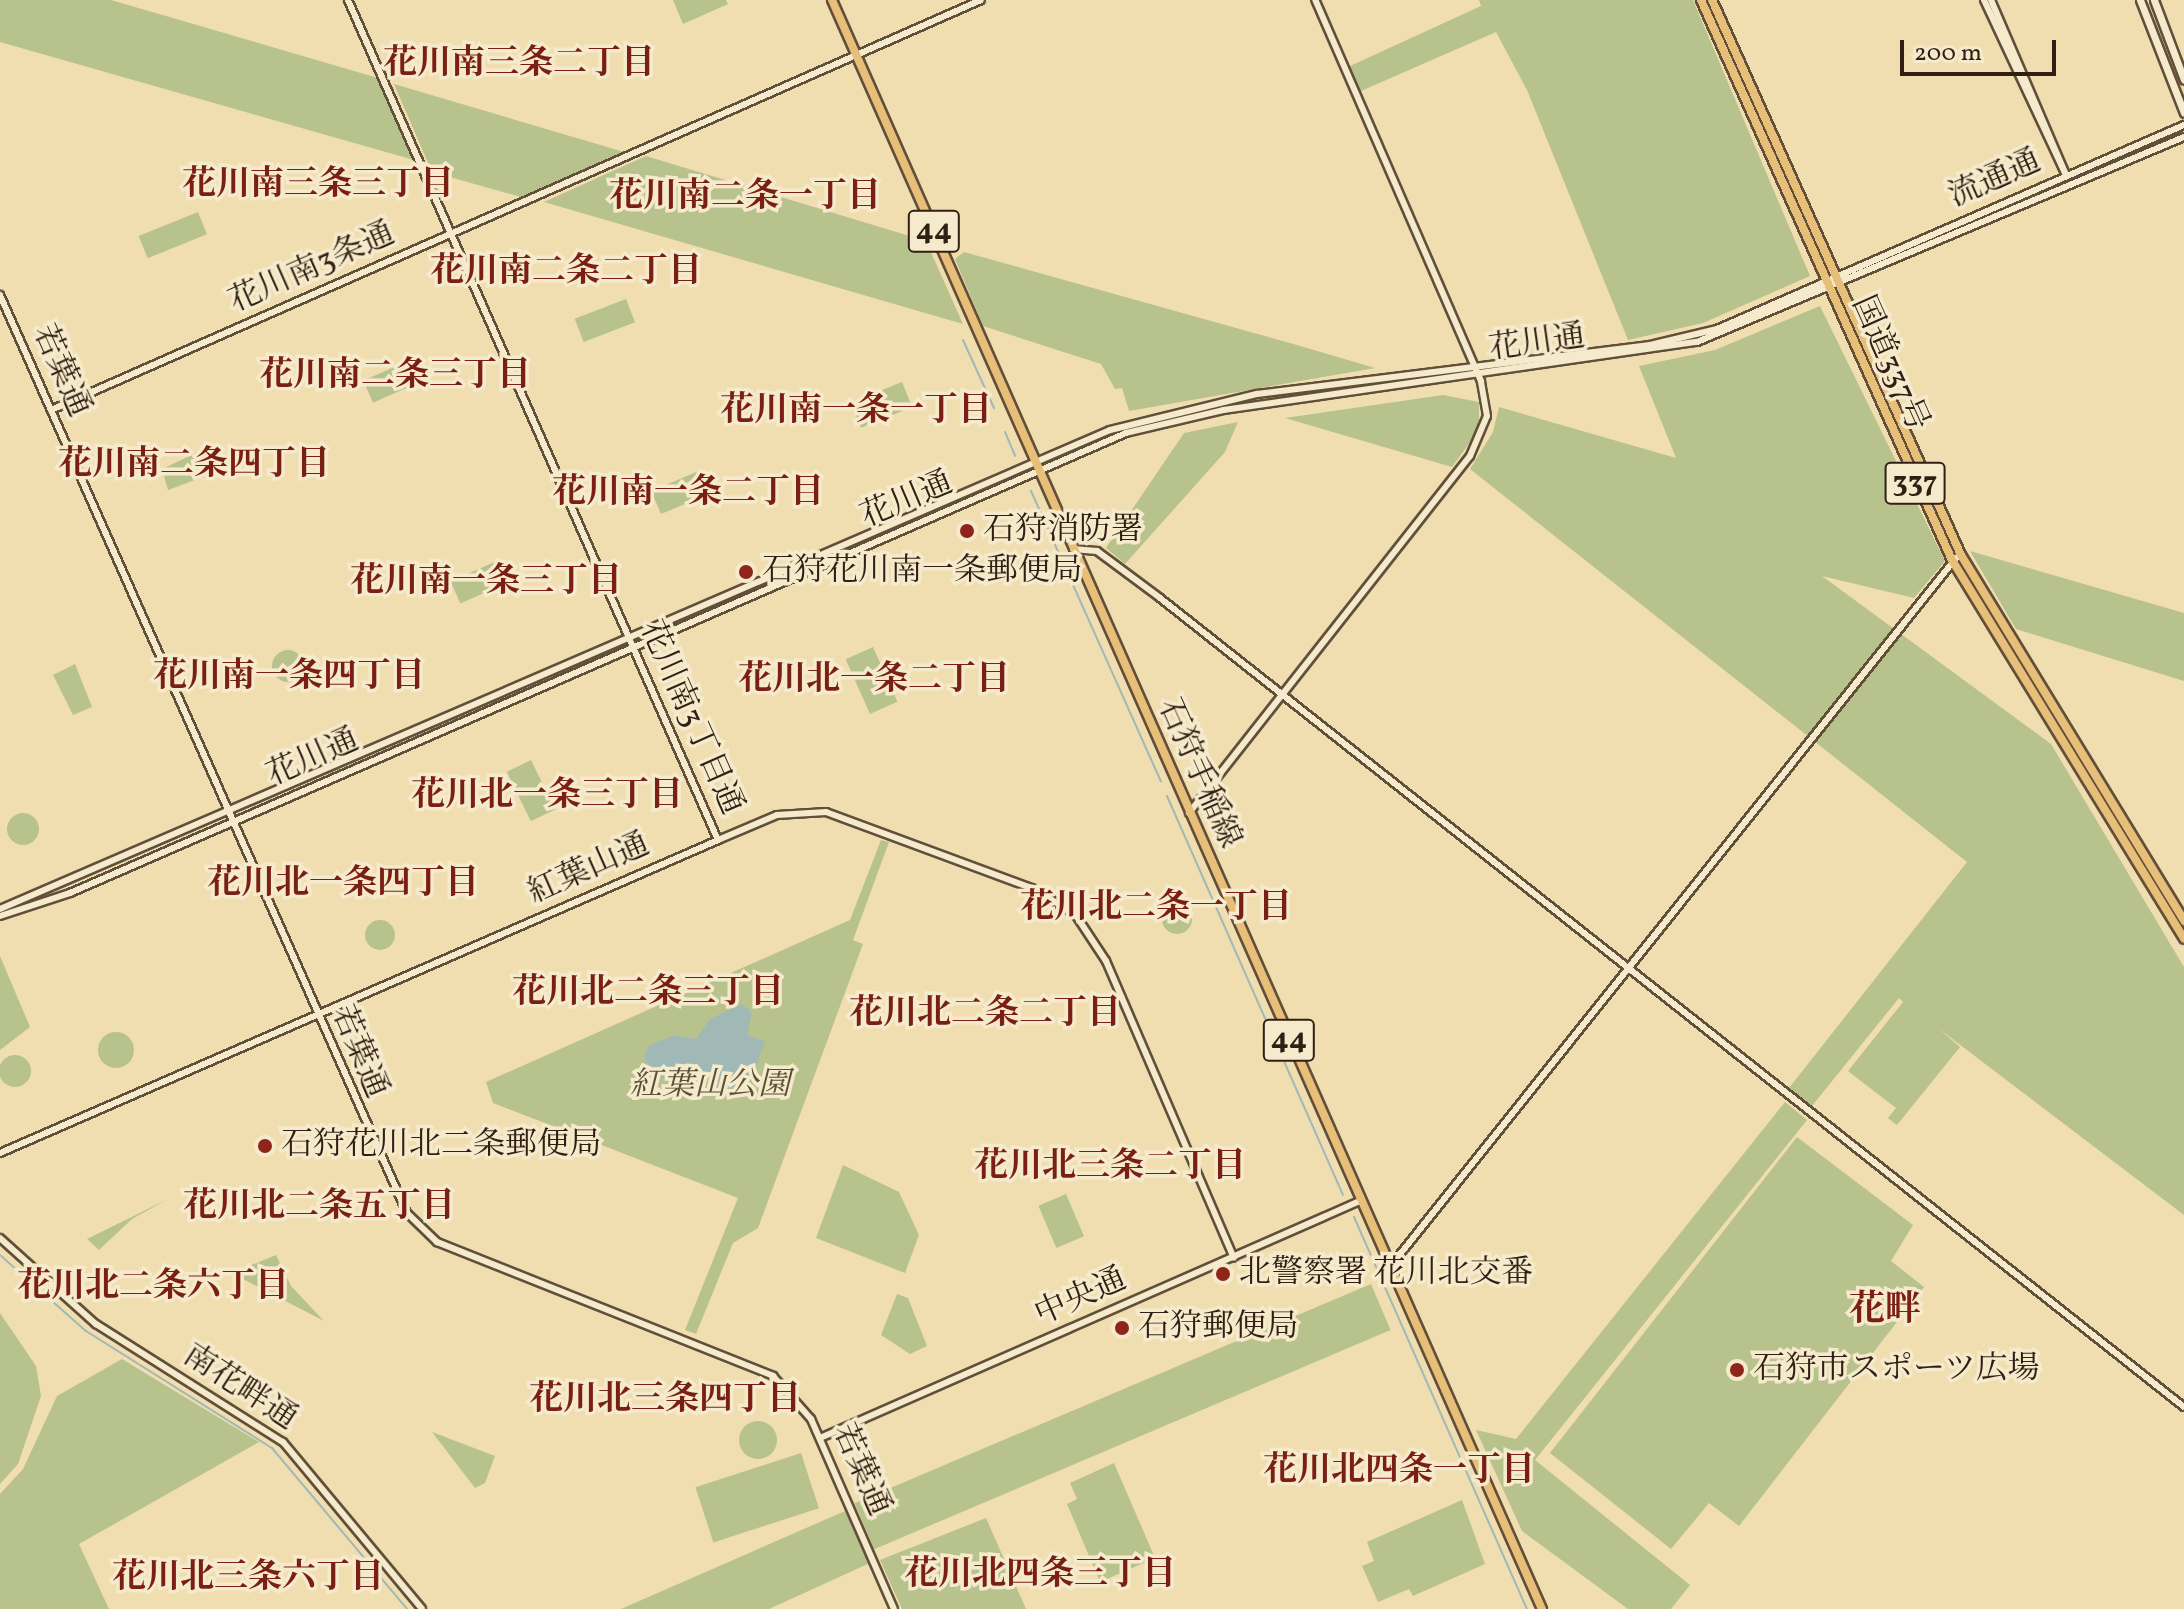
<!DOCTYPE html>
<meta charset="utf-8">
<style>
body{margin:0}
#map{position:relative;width:2184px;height:1609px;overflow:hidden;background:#f0deb0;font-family:Vollkorn,"Noto Serif JP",serif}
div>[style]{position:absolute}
.green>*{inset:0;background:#b7c28d;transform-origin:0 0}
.round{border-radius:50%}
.water>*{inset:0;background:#a0b9b7}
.stream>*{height:2px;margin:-1px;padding:0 1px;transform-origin:1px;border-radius:1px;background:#a0b9b7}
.roads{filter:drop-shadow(2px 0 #614f3a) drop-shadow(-2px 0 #614f3a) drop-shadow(0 2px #614f3a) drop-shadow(0 -2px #614f3a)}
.tertiary>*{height:6px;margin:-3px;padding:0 3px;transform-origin:3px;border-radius:3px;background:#f5eacc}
.secondary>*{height:7px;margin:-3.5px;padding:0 3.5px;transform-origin:3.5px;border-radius:3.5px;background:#f5eacc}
.primary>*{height:8px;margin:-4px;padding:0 4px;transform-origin:4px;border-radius:4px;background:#e8bf78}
.trunk>*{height:8px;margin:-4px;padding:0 4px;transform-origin:4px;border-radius:4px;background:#e8bf78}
.dots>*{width:22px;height:22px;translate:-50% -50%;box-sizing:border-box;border:4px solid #f5eacc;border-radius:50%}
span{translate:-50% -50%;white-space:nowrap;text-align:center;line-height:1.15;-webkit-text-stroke:7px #f5eacc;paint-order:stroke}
.shield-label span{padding:2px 6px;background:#f5eacc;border:2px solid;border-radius:6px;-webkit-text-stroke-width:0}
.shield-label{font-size:30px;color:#311f13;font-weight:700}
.street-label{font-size:32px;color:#311f13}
.poi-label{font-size:32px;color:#311f13}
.left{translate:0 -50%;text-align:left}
.park-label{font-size:32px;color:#595038;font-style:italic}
.neighbourhood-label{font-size:34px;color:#7a1f14;font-weight:700}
.quarter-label{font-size:36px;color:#7a1f14;font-weight:700}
.scale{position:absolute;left:1900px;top:40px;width:156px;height:36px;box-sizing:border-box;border:4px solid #311f13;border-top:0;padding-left:10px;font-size:24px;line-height:28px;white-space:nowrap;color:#311f13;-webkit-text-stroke:6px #f5eacc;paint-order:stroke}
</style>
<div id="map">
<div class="green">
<i style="clip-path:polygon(0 0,111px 0,378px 78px,414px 160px,0 42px)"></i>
<i style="clip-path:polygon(673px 0,726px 0,728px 4px,683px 24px)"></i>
<i style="clip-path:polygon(1479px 0,1693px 0,1810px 276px,1703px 323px,1628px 340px,1527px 90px,1496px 32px,1361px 91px,1350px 66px,1481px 6px)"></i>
<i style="clip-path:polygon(394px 84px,624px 152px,521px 197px,432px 172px)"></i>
<i style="clip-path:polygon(646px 156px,926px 241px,963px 324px,544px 202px)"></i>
<i style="left:198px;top:212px;width:24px;height:64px;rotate:68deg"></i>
<i style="clip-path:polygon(964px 252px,1290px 343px,1375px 368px,1129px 411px,1122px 388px,1115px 389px,1101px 364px,983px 326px,955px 259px)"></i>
<i style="left:626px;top:299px;width:25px;height:55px;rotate:69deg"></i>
<i style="clip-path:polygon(1820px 306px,1945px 561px,1914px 598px,1822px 576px,2051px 744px,2184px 967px,2184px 1215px,1938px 1028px,1960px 1047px,1897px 1125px,1888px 1118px,1896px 1108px,1848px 1071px,1903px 1002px,1899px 998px,1812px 1106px,1789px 1088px,1967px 862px,1470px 469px,1493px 432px,1499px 407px,1676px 458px,1639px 366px,1715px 350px)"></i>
<i style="left:419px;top:356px;width:24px;height:61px;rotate:66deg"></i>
<i style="left:902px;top:382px;width:27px;height:55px;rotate:68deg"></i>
<i style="clip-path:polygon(1443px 395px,1479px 402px,1479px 430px,1452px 467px,1285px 418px)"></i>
<i style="clip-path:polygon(1238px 422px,1225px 452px,1125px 564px,1106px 548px,1184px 433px)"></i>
<i style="clip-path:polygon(209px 447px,216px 472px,168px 490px,162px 469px)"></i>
<i style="left:701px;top:470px;width:25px;height:54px;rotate:67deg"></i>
<i style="clip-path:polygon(1970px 551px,2184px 613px,2184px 681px,2016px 629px)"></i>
<i style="left:499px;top:560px;width:24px;height:53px;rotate:66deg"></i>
<i style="left:873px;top:647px;width:60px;height:30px;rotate:66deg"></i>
<i class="round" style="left:272px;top:650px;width:32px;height:32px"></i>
<i style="clip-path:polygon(75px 664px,92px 707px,73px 715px,53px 675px)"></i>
<i style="left:531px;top:760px;width:55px;height:27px;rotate:64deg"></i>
<i class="round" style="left:7px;top:813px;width:32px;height:32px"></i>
<i style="clip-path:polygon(881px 840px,889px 842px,853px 940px,863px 944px,758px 1228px,733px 1243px,696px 1334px,685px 1330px,738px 1198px,493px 1103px,486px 1082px,850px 920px)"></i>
<i class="round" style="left:1162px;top:904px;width:30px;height:30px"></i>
<i class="round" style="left:365px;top:920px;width:30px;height:30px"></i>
<i style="clip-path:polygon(0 956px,30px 1027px,0 1050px)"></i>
<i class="round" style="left:98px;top:1032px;width:36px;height:36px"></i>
<i class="round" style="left:-1px;top:1055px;width:32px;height:32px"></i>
<i style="clip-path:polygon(1785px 1102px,1807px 1120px,1535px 1460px,1690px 1585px,1671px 1609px,1628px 1609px,1522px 1531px,1476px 1430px,1516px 1439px)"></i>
<i style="clip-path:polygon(1797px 1137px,1913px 1225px,1891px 1261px,1924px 1287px,1739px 1526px,1709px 1503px,1671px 1549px,1550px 1453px)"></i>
<i style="clip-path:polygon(843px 1165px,899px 1192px,919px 1235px,905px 1273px,816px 1238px)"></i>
<i style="left:1066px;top:1194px;width:46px;height:30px;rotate:67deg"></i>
<i style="clip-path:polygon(168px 1199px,132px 1219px,99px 1250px,87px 1239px)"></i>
<i style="clip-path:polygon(276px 1255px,291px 1286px,324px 1321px,243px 1279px,239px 1270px)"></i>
<i style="left:1371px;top:1284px;width:50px;height:561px;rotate:67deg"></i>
<i style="clip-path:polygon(897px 1294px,908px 1298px,927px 1346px,910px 1354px,881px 1335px)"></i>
<i style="clip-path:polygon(0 1313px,36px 1366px,41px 1396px,18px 1464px,0 1484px)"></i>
<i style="clip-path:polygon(122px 1359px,259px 1442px,79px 1544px,109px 1609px,0 1609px,0 1494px,23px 1469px,57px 1396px)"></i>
<i class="round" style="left:739px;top:1421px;width:38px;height:38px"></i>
<i style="clip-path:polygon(432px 1432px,495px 1456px,485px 1483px,475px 1488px)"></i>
<i style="left:801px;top:1453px;width:58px;height:111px;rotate:72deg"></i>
<i style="clip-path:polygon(1114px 1463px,1155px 1558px,1100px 1582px,1067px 1504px,1077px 1499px,1070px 1483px)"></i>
<i style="clip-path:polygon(1462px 1500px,1485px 1564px,1413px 1596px,1409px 1589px,1378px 1602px,1362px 1566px,1374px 1561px,1367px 1542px)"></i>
<i style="clip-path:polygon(845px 1511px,870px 1563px,769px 1609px,621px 1609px)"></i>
<i style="clip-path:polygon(986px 1518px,1026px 1609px,902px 1609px,880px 1560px)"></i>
</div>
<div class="water">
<i style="clip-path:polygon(742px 1004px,752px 1013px,747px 1035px,765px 1041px,750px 1082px,732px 1088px,704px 1075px,672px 1083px,650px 1070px,644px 1056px,649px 1046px,674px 1035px,696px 1039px,710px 1019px)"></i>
</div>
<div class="stream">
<i style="left:963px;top:340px;width:75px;rotate:65.5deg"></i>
<i style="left:1005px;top:432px;width:26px;rotate:67deg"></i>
<i style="left:1031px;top:491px;width:318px;rotate:65.9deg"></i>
<i style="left:1167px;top:796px;width:436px;rotate:66.2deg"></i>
<i style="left:1354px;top:1217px;width:428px;rotate:66.2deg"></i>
<i style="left:0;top:1255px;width:115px;rotate:41.5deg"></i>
<i style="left:86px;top:1331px;width:220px;rotate:32.2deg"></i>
<i style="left:272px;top:1448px;width:210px;rotate:50deg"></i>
</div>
<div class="roads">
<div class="tertiary">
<i style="left:348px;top:0;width:918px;rotate:66.23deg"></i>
<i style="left:1984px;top:0;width:193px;rotate:64.9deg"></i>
<i style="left:1991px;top:0;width:188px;rotate:66.8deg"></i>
<i style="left:0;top:295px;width:1004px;rotate:66.09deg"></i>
<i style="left:407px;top:1213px;width:42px;rotate:44deg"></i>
<i style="left:437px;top:1242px;width:362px;rotate:21.7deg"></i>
<i style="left:773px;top:1376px;width:57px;rotate:48.5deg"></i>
<i style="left:811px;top:1419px;width:207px;rotate:66.4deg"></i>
<i style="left:51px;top:410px;width:1016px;rotate:-23.79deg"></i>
<i style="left:1073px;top:549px;width:24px;rotate:5deg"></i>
<i style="left:1097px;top:551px;width:79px;rotate:36.7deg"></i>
<i style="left:1160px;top:598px;width:1305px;rotate:38.31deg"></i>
<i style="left:1189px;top:813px;width:454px;rotate:-51.8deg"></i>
<i style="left:1470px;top:456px;width:43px;rotate:-67deg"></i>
<i style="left:1487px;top:416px;width:36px;rotate:-100deg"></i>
<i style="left:1481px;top:381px;width:416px;rotate:-113.5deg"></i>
<i style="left:0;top:909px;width:1209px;rotate:-23.34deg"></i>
<i style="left:1110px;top:430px;width:151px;rotate:-13.8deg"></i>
<i style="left:1257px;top:394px;width:396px;rotate:-7.1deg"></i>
<i style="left:1650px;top:345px;width:69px;rotate:-13.4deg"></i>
<i style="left:1717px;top:329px;width:510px;rotate:-23.6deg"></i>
<i style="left:0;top:916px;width:74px;rotate:-18.2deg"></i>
<i style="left:70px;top:893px;width:1152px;rotate:-23.54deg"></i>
<i style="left:1126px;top:433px;width:100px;rotate:-13.3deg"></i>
<i style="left:1223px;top:410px;width:479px;rotate:-8.2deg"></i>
<i style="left:1697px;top:342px;width:528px;rotate:-22.83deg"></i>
<i style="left:0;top:1153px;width:783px;rotate:-23.55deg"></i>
<i style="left:718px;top:840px;width:64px;rotate:-23deg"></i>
<i style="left:777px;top:815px;width:49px;rotate:-3.5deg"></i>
<i style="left:826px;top:812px;width:220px;rotate:20.3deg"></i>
<i style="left:1032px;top:888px;width:50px;rotate:31.2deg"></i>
<i style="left:1075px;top:914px;width:56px;rotate:56.6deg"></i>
<i style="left:1106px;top:961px;width:323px;rotate:66.7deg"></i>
<i style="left:0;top:1238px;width:129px;rotate:41.9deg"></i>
<i style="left:96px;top:1324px;width:221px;rotate:32.3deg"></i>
<i style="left:283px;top:1442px;width:217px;rotate:50.2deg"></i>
<i style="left:1389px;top:1268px;width:909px;rotate:-51.39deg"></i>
<i style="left:820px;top:1438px;width:590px;rotate:-23.7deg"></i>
</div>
<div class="secondary">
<i style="left:2140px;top:0;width:121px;rotate:68.7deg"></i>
<i style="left:2154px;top:0;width:85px;rotate:69.4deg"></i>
</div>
<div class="primary">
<i style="left:832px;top:0;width:1759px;rotate:66.19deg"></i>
</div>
<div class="trunk">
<i style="left:1701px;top:0;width:614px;rotate:65.86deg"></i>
<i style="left:1952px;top:560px;width:444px;rotate:58.5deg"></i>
<i style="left:1712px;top:0;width:608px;rotate:65.84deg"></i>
<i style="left:1961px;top:555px;width:429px;rotate:58.6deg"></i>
</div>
</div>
<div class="dots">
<i style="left:967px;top:531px;background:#8f2418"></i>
<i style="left:746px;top:572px;background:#8f2418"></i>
<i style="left:265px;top:1146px;background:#8f2418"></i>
<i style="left:1223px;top:1274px;background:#8f2418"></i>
<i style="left:1122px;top:1328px;background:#8f2418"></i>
<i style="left:1737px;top:1370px;background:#8f2418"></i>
</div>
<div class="shield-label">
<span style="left:934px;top:231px">44</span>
<span style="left:1915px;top:483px">337</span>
<span style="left:1289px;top:1040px">44</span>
</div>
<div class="street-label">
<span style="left:1995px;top:180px;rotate:-24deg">流通通</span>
<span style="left:312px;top:269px;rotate:-24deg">花川南3条通</span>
<span style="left:1537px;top:344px;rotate:-8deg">花川通</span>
<span style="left:1889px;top:364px;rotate:66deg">国道337号</span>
<span style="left:60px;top:371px;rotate:66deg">若葉通</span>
<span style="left:907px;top:501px;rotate:-23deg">花川通</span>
<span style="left:690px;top:718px;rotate:66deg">花川南3丁目通</span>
<span style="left:313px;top:759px;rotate:-24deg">花川通</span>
<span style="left:1198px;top:774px;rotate:66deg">石狩手稲線</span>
<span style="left:589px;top:870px;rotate:-24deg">紅葉山通</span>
<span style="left:358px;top:1052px;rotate:67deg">若葉通</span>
<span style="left:1081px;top:1298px;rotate:-24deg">中央通</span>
<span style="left:239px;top:1388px;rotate:33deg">南花畔通</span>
<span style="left:860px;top:1470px;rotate:66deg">若葉通</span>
</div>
<div class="poi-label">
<span class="left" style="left:983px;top:531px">石狩消防署</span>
<span class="left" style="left:762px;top:572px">石狩花川南一条郵便局</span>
<span class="left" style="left:281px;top:1146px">石狩花川北二条郵便局</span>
<span class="left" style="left:1239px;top:1274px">北警察署 花川北交番</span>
<span class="left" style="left:1138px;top:1328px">石狩郵便局</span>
<span class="left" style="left:1753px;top:1370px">石狩市スポーツ広場</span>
</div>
<div class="park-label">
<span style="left:710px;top:1086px">紅葉山公園</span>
</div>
<div class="neighbourhood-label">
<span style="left:519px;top:65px">花川南三条二丁目</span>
<span style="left:318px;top:186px">花川南三条三丁目</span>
<span style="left:745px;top:198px">花川南二条一丁目</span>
<span style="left:566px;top:273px">花川南二条二丁目</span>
<span style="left:395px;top:377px">花川南二条三丁目</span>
<span style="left:856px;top:412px">花川南一条一丁目</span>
<span style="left:194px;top:466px">花川南二条四丁目</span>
<span style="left:688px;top:494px">花川南一条二丁目</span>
<span style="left:486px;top:583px">花川南一条三丁目</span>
<span style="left:289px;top:678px">花川南一条四丁目</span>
<span style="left:874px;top:681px">花川北一条二丁目</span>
<span style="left:547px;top:797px">花川北一条三丁目</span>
<span style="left:343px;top:885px">花川北一条四丁目</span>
<span style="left:1156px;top:909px">花川北二条一丁目</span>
<span style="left:648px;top:994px">花川北二条三丁目</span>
<span style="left:985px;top:1015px">花川北二条二丁目</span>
<span style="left:1110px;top:1168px">花川北三条二丁目</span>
<span style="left:319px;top:1208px">花川北二条五丁目</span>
<span style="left:153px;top:1288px">花川北二条六丁目</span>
<span style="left:665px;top:1401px">花川北三条四丁目</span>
<span style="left:1399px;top:1472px">花川北四条一丁目</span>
<span style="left:1040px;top:1576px">花川北四条三丁目</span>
<span style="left:248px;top:1579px">花川北三条六丁目</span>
</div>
<div class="quarter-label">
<span style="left:1885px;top:1312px">花畔</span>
</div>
<div class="scale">200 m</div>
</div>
